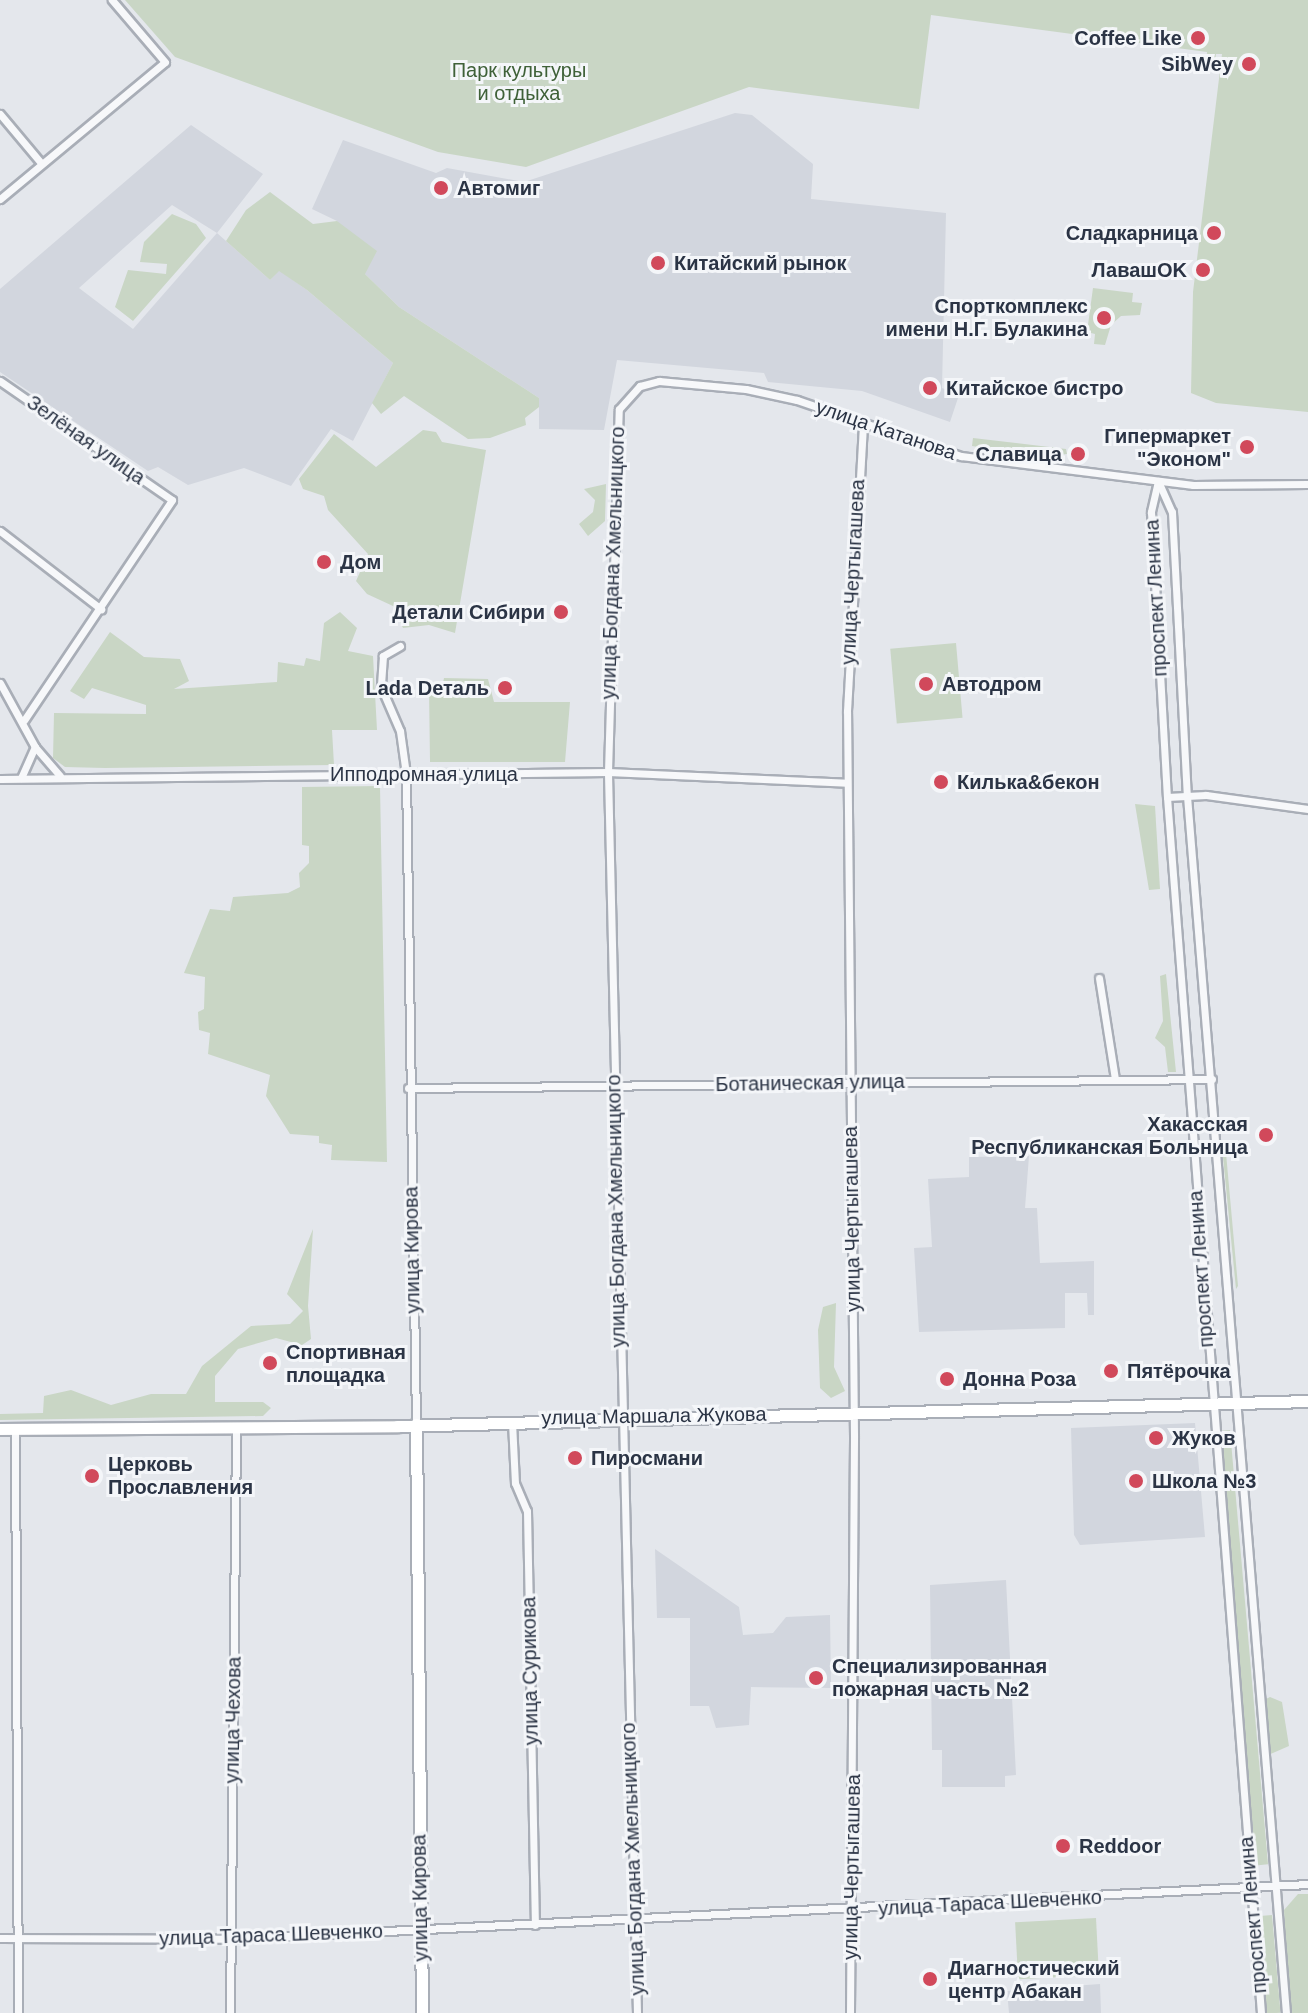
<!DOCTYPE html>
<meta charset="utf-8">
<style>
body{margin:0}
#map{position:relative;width:1308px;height:2013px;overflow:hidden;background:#e4e7ec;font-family:Helvetica,sans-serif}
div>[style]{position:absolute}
.built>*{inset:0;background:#d2d6de}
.green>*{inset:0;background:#c9d6c5;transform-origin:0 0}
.roads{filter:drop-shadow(2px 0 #a9aeb7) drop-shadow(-2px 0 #a9aeb7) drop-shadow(0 2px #a9aeb7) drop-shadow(0 -2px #a9aeb7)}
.street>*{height:7px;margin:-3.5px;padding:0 3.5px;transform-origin:3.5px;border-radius:3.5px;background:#f7f8fa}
.primary>*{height:11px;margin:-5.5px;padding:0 5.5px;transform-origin:5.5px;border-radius:5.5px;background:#fff}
.dots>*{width:22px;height:22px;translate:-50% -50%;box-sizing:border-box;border:4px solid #f4f6f9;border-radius:50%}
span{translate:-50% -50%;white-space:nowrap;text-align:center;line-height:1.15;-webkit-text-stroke:6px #f4f6f9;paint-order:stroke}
.poi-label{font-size:20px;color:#2b3445;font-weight:700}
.right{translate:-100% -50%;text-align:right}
.left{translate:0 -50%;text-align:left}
.park-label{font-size:20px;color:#3f6138}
.street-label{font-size:20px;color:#2b3445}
</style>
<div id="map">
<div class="built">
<i style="clip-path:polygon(735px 113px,752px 115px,813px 164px,811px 199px,946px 213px,942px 388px,959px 395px,950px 422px,862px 391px,768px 382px,764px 373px,617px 360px,604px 430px,539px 429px,539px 398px,399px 307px,365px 274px,337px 221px,312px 209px,343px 140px,436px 173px,447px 168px,524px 182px)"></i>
<i style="clip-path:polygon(evenodd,191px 125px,263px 174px,217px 233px,270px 280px,279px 270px,307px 290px,393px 363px,353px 441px,331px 429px,291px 486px,244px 468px,188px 485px,158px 467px,148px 471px,0 372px,0 289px,191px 125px,172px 205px,217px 233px,133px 329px,79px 288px,172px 205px)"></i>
<i style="clip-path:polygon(1029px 1156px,1025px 1208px,1037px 1208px,1040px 1263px,1094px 1261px,1094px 1315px,1088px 1315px,1087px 1293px,1065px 1293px,1065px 1328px,919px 1332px,914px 1248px,932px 1247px,928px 1179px,969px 1177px,969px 1157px)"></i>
<i style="clip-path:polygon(1195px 1423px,1205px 1537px,1080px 1545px,1074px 1535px,1071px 1428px)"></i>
<i style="clip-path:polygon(655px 1549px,739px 1607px,743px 1635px,773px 1633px,786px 1617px,830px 1615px,831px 1688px,751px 1687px,749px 1725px,716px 1728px,709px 1706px,690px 1706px,690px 1618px,657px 1618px)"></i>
<i style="clip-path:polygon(1006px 1580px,1016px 1775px,1005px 1776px,1005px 1787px,942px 1787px,942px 1750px,932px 1750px,930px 1585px)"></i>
<i style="clip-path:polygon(1100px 1984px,1101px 2013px,1009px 2013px,1007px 1991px)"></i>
</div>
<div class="green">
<i style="clip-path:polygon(125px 0,1308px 0,1308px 412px,1216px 403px,1191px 393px,1193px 292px,1222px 54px,1216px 54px,1214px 68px,1206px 67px,1207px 52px,931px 15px,919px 109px,749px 87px,526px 167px,438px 152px,175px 57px)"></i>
<i style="clip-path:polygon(270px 192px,313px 224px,337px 221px,377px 251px,365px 274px,399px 307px,539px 398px,539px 407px,525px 418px,526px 425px,490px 438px,468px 439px,404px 396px,381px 414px,372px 403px,393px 363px,307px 290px,279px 271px,270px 280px,226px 241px,246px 210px)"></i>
<i style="clip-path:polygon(172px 214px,196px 224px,206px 238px,133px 321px,115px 307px,128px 270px,166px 274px,167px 264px,140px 262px,144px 242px)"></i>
<i style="clip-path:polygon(1093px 288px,1133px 293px,1132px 302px,1142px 303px,1140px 315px,1121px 316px,1111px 325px,1105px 345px,1094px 344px,1095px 334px,1087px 332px)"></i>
<i style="clip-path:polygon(423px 430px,436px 432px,442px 442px,486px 450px,455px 633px,429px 625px,403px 628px,393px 606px,367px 594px,356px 581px,368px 554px,328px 510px,324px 496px,303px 489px,299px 479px,334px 434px,376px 467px)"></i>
<i style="clip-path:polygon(973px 438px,1066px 449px,1067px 454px,1040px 457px,972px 446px)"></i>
<i style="clip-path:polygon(606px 484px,605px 521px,588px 536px,579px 524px,593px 512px,595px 500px,584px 489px)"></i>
<i style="clip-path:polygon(340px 612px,357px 628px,348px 651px,373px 656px,377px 730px,332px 730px,334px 765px,105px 768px,65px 767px,53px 758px,54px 713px,146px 714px,146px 705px,92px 688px,84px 699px,70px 691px,110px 632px,144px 657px,180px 659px,189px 681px,174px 689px,277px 682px,278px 662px,304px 666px,306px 658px,320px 661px,324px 623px)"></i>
<i style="left:956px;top:643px;width:75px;height:66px;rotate:85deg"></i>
<i style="clip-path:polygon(444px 678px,488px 679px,494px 702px,570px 702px,565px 762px,430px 762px,429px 688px,442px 688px)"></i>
<i style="clip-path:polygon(380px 786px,387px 1162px,331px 1160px,332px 1145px,319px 1143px,319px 1136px,290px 1134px,266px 1096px,270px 1075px,208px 1054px,210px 1033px,199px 1030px,198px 1012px,204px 1009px,205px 977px,184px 973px,210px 909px,230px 911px,233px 897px,288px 893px,300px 887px,299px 873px,309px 863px,309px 846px,302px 845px,302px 787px)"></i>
<i style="clip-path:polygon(1135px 804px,1155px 806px,1160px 889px,1149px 890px)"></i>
<i style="clip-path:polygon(1166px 974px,1176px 1072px,1168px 1072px,1165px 1047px,1155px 1038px,1163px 1021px,1160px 976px)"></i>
<i style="clip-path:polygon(1225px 1142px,1238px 1286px,1236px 1289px,1222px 1147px)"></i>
<i style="clip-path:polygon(313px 1229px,308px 1306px,311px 1339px,302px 1345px,276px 1338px,238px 1349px,215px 1376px,215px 1402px,263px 1402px,271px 1408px,263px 1416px,0 1420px,0 1414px,43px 1413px,44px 1396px,71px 1390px,111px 1405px,151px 1394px,186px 1394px,202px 1366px,251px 1326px,290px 1324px,303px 1311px,287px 1294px)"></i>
<i style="clip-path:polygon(836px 1303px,834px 1367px,845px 1391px,831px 1398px,820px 1388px,818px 1330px,823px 1307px)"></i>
<i style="left:1230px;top:1430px;width:436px;height:12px;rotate:85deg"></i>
<i style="clip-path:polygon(1270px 1697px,1282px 1702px,1289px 1746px,1266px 1756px,1262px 1701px)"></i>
<i style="clip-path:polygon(1298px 1894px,1308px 1894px,1308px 2013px,1290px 2013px,1286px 1970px,1284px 1910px)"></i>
<i style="left:1272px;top:1915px;width:98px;height:15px;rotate:85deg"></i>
<i style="left:1096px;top:1918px;width:57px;height:81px;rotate:87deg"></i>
</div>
<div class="roads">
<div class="street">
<i style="left:0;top:114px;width:64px;rotate:50.1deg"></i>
<i style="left:0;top:199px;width:214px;rotate:-39.7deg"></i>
<i style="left:165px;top:62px;width:82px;rotate:-130.5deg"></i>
<i style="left:0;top:381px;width:209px;rotate:34.7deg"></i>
<i style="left:172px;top:500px;width:265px;rotate:123.9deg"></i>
<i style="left:1158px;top:481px;width:34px;rotate:66deg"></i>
<i style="left:1172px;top:512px;width:284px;rotate:87deg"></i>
<i style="left:1187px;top:796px;width:1221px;rotate:85.35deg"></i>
<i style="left:1158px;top:481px;width:32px;rotate:103deg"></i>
<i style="left:1151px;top:512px;width:285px;rotate:86.8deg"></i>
<i style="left:1167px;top:797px;width:1220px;rotate:85.58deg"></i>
<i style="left:0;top:531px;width:128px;rotate:37.7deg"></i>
<i style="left:400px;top:646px;width:20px;rotate:150deg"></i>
<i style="left:383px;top:656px;width:31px;rotate:94deg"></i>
<i style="left:381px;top:687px;width:48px;rotate:66.6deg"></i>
<i style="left:400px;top:731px;width:43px;rotate:82.1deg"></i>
<i style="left:406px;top:774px;width:650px;rotate:89.12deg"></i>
<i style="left:0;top:683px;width:73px;rotate:61.3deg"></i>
<i style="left:35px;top:747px;width:38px;rotate:49deg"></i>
<i style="left:21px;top:778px;width:34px;rotate:-66deg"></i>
<i style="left:0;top:779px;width:608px;rotate:-0.66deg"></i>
<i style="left:608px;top:772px;width:239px;rotate:2.6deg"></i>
<i style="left:1167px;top:797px;width:39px;rotate:-3deg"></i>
<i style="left:1206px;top:795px;width:103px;rotate:7.8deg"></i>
<i style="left:1099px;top:978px;width:102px;rotate:81deg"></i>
<i style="left:408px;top:1088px;width:804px;rotate:-0.64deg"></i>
<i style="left:512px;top:1422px;width:61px;rotate:87.2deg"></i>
<i style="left:515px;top:1483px;width:30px;rotate:67deg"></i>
<i style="left:527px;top:1511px;width:414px;rotate:88.9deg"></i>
<i style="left:15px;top:1429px;width:584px;rotate:89.71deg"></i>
<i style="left:0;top:1938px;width:230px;rotate:0.2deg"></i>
<i style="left:230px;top:1939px;width:1079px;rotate:-2.92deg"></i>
<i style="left:230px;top:2013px;width:585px;rotate:-89.41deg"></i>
<i style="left:637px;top:2013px;width:1241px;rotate:-91.34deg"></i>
<i style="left:608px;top:772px;width:363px;rotate:-88.3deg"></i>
<i style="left:619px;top:409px;width:31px;rotate:-48deg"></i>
<i style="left:640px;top:386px;width:20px;rotate:-15deg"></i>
<i style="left:659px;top:381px;width:87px;rotate:5.3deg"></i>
<i style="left:746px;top:389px;width:52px;rotate:12.2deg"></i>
<i style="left:797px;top:400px;width:173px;rotate:18.9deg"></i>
<i style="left:961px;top:456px;width:234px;rotate:7.1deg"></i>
<i style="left:1193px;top:485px;width:115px;rotate:-0.5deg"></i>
<i style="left:850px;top:2013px;width:578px;rotate:-89.6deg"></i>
<i style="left:854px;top:1435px;width:724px;rotate:-90.55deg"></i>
<i style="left:847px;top:711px;width:285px;rotate:-86.8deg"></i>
</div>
<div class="primary">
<i style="left:416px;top:1424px;width:589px;rotate:89.42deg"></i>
<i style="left:0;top:1429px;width:397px;rotate:-0.4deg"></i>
<i style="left:397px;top:1426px;width:911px;rotate:-1.57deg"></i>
</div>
</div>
<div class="dots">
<i style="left:1198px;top:38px;background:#d1495b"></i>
<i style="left:1249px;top:64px;background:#d1495b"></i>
<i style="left:441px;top:188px;background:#d1495b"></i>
<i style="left:1214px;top:233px;background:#d1495b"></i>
<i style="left:658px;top:263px;background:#d1495b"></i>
<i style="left:1203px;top:270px;background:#d1495b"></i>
<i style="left:1104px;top:318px;background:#d1495b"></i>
<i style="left:930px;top:388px;background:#d1495b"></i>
<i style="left:1247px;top:447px;background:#d1495b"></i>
<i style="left:1078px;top:454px;background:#d1495b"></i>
<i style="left:324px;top:562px;background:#d1495b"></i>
<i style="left:561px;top:612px;background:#d1495b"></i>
<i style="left:926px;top:684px;background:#d1495b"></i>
<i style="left:505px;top:688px;background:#d1495b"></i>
<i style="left:941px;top:782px;background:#d1495b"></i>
<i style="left:1266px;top:1135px;background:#d1495b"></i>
<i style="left:270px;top:1363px;background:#d1495b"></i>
<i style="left:1111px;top:1371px;background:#d1495b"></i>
<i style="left:947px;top:1379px;background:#d1495b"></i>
<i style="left:1156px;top:1438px;background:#d1495b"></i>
<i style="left:575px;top:1458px;background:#d1495b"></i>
<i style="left:92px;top:1476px;background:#d1495b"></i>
<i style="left:1136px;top:1481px;background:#d1495b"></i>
<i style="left:816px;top:1678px;background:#d1495b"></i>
<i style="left:1063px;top:1846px;background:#d1495b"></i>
<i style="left:930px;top:1979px;background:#d1495b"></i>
</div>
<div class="poi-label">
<span class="right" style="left:1182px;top:38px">Coffee Like</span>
<span class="right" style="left:1233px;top:64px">SibWey</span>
<span class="left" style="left:457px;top:188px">Автомиг</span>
<span class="right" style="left:1198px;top:233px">Сладкарница</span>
<span class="left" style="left:674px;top:263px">Китайский рынок</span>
<span class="right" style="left:1187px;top:270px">ЛавашOK</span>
<span class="right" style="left:1088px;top:318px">Спорткомплекс<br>имени Н.Г. Булакина</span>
<span class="left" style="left:946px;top:388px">Китайское бистро</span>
<span class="right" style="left:1231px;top:448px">Гипермаркет<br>"Эконом"</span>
<span class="right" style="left:1062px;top:454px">Славица</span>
<span class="left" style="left:340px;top:562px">Дом</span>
<span class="right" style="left:545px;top:612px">Детали Сибири</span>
<span class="left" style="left:942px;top:684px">Автодром</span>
<span class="right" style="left:489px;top:688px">Lada Dеталь</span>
<span class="left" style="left:957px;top:782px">Килька&amp;бекон</span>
<span class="right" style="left:1248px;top:1136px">Хакасская<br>Республиканская Больница</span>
<span class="left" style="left:286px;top:1364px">Спортивная<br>площадка</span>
<span class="left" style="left:1127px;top:1371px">Пятёрочка</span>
<span class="left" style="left:963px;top:1379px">Донна Роза</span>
<span class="left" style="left:1172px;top:1438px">Жуков</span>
<span class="left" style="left:591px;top:1458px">Пиросмани</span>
<span class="left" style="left:108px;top:1476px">Церковь<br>Прославления</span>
<span class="left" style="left:1152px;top:1481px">Школа №3</span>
<span class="left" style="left:832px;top:1678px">Специализированная<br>пожарная часть №2</span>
<span class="left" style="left:1079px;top:1846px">Reddoor</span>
<span class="left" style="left:948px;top:1980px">Диагностический<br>центр Абакан</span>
</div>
<div class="park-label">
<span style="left:519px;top:82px">Парк культуры<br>и отдыха</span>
</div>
<div class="street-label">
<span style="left:886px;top:430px;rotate:19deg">улица Катанова</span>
<span style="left:86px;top:440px;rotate:35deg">Зелёная улица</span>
<span style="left:613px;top:563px;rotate:-88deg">улица Богдана Хмельницкого</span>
<span style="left:853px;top:572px;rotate:-87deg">улица Чертыгашева</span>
<span style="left:1156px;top:598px;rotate:-93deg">проспект Ленина</span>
<span style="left:424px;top:774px">Ипподромная улица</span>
<span style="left:810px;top:1083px;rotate:-1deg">Ботаническая улица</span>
<span style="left:616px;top:1211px;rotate:-91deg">улица Богдана Хмельницкого</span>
<span style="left:852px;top:1219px;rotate:-91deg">улица Чертыгашева</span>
<span style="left:412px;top:1250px;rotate:-91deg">улица Кирова</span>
<span style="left:1201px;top:1269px;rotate:-94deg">проспект Ленина</span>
<span style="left:654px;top:1416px;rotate:-1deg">улица Маршала Жукова</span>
<span style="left:530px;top:1671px;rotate:-91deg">улица Сурикова</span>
<span style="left:233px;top:1720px;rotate:-89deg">улица Чехова</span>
<span style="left:633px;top:1859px;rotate:-92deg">улица Богдана Хмельницкого</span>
<span style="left:852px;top:1867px;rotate:-89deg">улица Чертыгашева</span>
<span style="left:420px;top:1898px;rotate:-91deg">улица Кирова</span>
<span style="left:990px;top:1903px;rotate:-3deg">улица Тараса Шевченко</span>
<span style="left:1253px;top:1915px;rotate:-95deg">проспект Ленина</span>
<span style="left:271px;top:1935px;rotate:-2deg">улица Тараса Шевченко</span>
</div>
</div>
